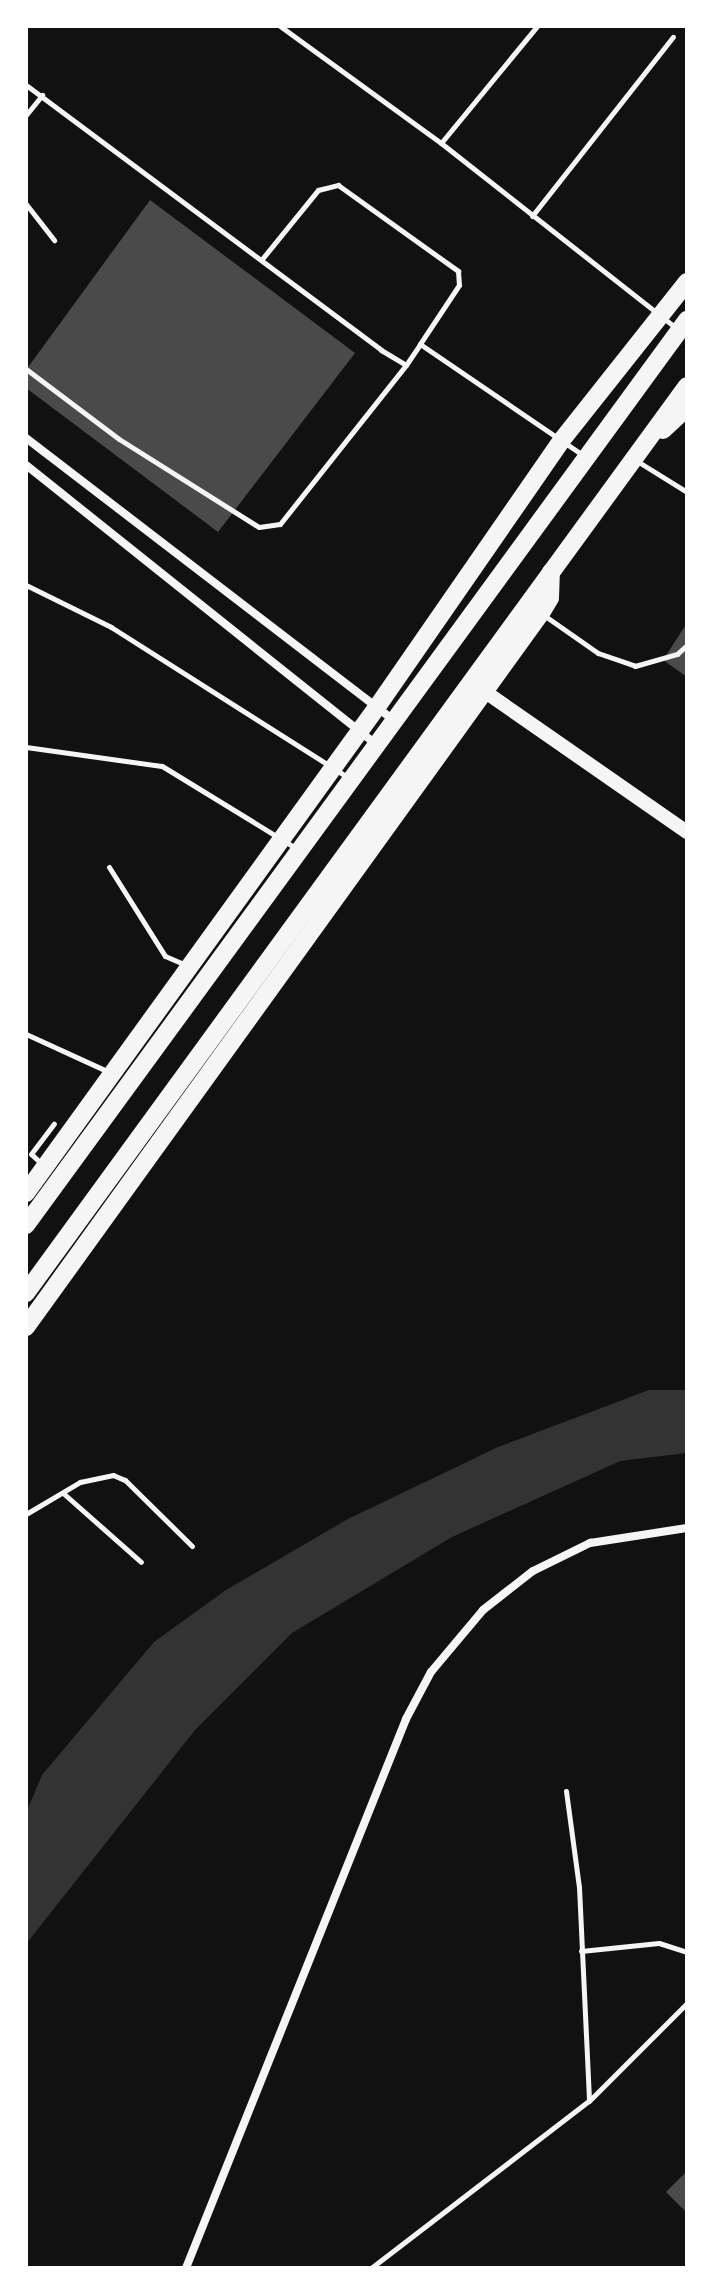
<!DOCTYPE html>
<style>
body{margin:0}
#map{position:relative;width:713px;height:2294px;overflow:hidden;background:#111;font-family:Raleway,sans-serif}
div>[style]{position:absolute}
.water>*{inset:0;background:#333}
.building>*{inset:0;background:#4a4a4a}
.service>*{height:5px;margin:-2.5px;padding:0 2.5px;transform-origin:2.5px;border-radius:2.5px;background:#f5f5f5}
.minor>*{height:8px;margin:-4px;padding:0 4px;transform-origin:4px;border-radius:4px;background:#f5f5f5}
.tertiary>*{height:14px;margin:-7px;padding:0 7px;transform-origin:7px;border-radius:7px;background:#f5f5f5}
.trunk>*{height:18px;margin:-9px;padding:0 9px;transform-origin:9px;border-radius:9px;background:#f5f5f5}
span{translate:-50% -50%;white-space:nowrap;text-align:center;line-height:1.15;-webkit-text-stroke:6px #fff;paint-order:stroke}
.frame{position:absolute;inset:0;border:28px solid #fff;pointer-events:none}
</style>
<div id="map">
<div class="water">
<i style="clip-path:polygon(649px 1390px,687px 1390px,687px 1453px,620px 1461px,452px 1537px,292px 1633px,195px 1730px,26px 1944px,26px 1813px,42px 1775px,154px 1642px,226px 1590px,348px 1519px,498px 1447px)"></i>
</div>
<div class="building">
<i style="clip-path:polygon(150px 200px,355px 353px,218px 532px,26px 388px,26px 370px)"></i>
<i style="clip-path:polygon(687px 623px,687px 677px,663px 660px)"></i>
<i style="clip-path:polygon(687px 2171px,687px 2213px,666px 2192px)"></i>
</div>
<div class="service">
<i style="left:280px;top:26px;width:199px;rotate:36deg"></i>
<i style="left:441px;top:143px;width:299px;rotate:38.2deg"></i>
<i style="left:26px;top:85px;width:443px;rotate:36.7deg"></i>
<i style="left:381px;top:350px;width:29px;rotate:31deg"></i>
<i style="left:406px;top:365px;width:25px;rotate:-56deg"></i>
<i style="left:420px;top:344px;width:197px;rotate:34.3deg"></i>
<i style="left:26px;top:115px;width:26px;rotate:-51deg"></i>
<i style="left:441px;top:143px;width:151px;rotate:-50.6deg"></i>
<i style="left:26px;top:204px;width:46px;rotate:52.1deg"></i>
<i style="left:532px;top:216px;width:228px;rotate:-51.8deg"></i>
<i style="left:262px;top:259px;width:89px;rotate:-50.9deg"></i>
<i style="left:318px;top:190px;width:21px;rotate:-14deg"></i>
<i style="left:338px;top:185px;width:148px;rotate:35.6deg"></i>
<i style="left:458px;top:271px;width:14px;rotate:86deg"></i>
<i style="left:459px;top:285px;width:71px;rotate:123.5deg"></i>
<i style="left:26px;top:369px;width:116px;rotate:37deg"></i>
<i style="left:119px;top:439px;width:165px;rotate:32.2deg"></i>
<i style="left:259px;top:527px;width:21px;rotate:-8deg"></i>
<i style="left:280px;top:524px;width:203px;rotate:-51.6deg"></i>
<i style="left:637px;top:461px;width:59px;rotate:31.8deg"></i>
<i style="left:26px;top:585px;width:95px;rotate:26.3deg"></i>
<i style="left:111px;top:627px;width:280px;rotate:32.4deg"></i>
<i style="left:545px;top:616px;width:65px;rotate:34.9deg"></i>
<i style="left:598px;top:653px;width:39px;rotate:19deg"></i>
<i style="left:635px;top:666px;width:44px;rotate:-15.9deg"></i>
<i style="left:677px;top:654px;width:13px;rotate:-42deg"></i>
<i style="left:26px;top:747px;width:137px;rotate:8deg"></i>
<i style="left:162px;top:766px;width:157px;rotate:31.5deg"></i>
<i style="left:109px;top:867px;width:105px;rotate:57.8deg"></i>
<i style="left:165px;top:956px;width:21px;rotate:23deg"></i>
<i style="left:26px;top:1034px;width:91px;rotate:24.6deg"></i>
<i style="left:43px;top:1165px;width:16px;rotate:-137deg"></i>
<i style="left:31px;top:1154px;width:38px;rotate:-53deg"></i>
<i style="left:63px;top:1493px;width:104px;rotate:41.5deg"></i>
<i style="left:26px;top:1514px;width:63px;rotate:-30.7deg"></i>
<i style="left:80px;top:1482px;width:34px;rotate:-12deg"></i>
<i style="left:113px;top:1475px;width:13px;rotate:23deg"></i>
<i style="left:125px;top:1480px;width:94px;rotate:44.6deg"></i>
<i style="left:566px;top:1791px;width:97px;rotate:82.3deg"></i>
<i style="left:579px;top:1887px;width:213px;rotate:87.3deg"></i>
<i style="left:581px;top:1951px;width:78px;rotate:-5.9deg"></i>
<i style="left:659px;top:1943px;width:29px;rotate:18deg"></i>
<i style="left:371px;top:2268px;width:275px;rotate:-37.5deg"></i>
<i style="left:589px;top:2101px;width:139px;rotate:-45deg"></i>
</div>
<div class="minor">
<i style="left:26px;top:438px;width:464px;rotate:37.5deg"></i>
<i style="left:26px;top:465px;width:448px;rotate:38.6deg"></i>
<i style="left:186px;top:2268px;width:591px;rotate:-68.16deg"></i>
<i style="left:406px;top:1719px;width:53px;rotate:-62deg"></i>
<i style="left:431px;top:1672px;width:81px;rotate:-50deg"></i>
<i style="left:483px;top:1610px;width:63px;rotate:-38deg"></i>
<i style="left:533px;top:1571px;width:64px;rotate:-26.2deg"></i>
<i style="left:590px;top:1543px;width:98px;rotate:-8.8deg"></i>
</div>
<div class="tertiary">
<i style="left:484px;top:691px;width:247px;rotate:34.8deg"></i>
</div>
<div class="trunk">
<i style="left:663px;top:430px;width:33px;rotate:-43deg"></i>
<i style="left:26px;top:1193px;width:599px;rotate:-54.16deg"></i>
<i style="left:377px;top:707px;width:323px;rotate:-55.3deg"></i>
<i style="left:561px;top:441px;width:203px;rotate:-51.6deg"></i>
<i style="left:26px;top:1225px;width:1121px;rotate:-53.86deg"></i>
<i style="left:26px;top:1293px;width:1122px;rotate:-53.92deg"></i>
<i style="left:26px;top:1327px;width:880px;rotate:-54.2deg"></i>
<i style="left:541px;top:613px;width:17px;rotate:-59deg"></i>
<i style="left:550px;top:598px;width:26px;rotate:-88deg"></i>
</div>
<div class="frame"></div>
</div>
